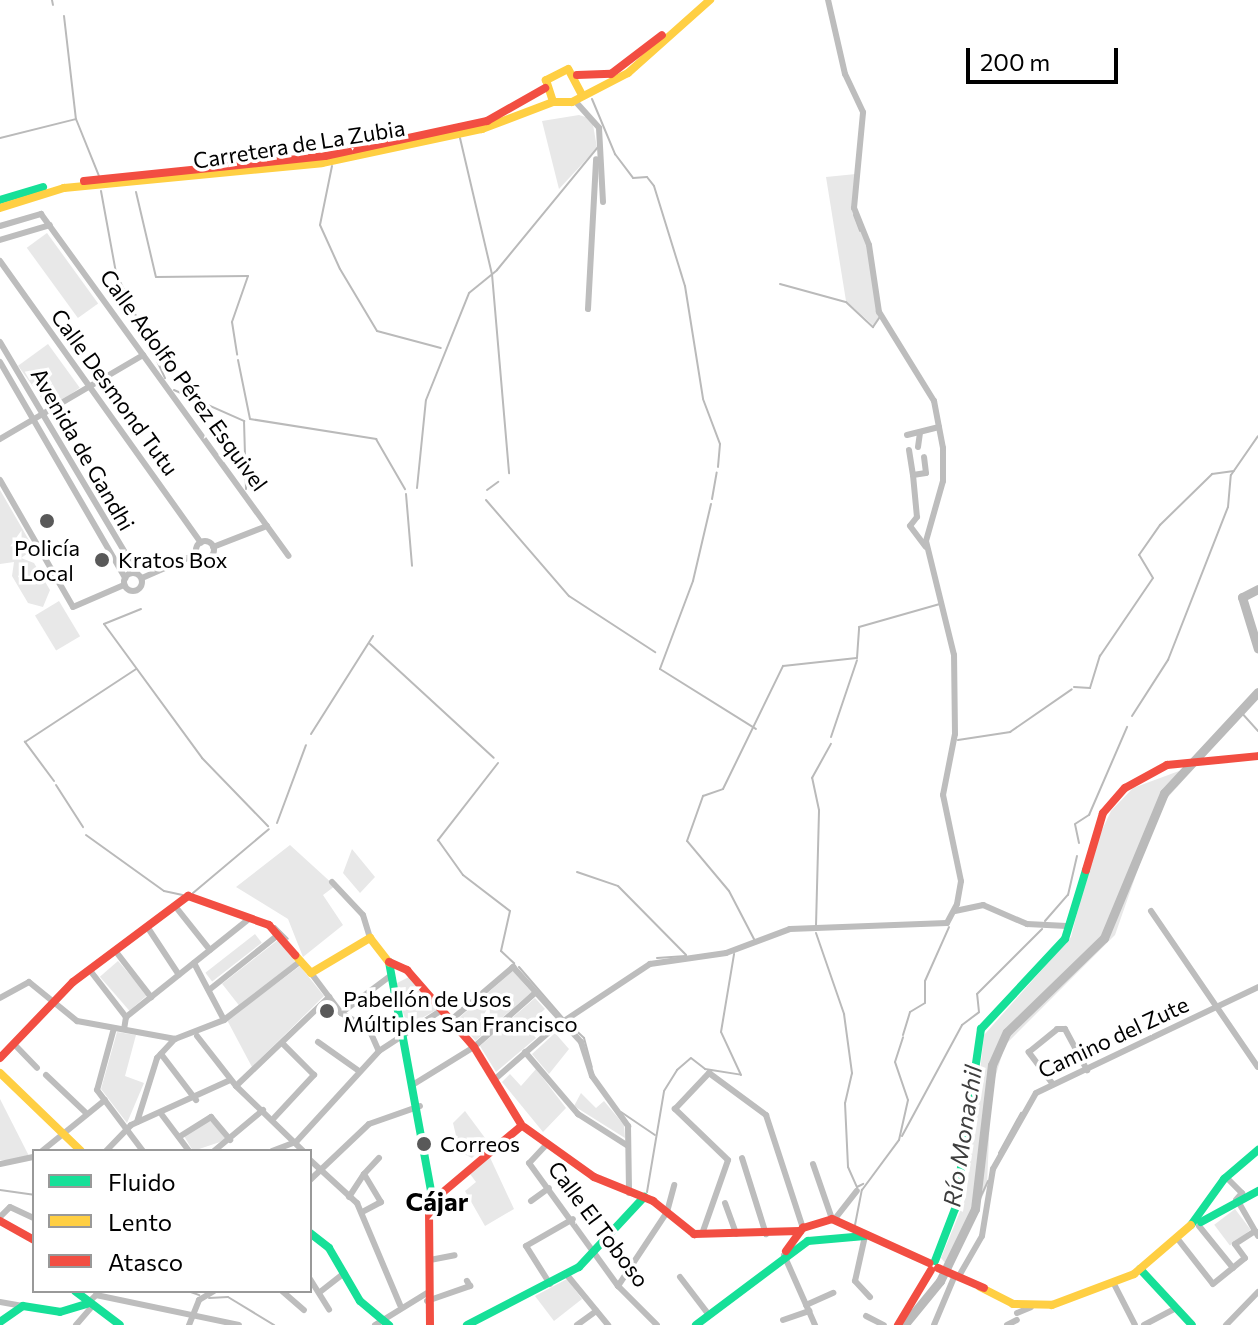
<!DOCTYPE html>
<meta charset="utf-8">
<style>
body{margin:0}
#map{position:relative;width:1258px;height:1325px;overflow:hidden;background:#fff;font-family:Commissioner,sans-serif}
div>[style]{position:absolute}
.green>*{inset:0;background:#e8e8e8;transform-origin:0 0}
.stream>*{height:2px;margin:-1px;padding:0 1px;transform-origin:1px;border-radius:1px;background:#bababa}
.river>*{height:9px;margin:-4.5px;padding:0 4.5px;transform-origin:4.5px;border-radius:4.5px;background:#bababa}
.street>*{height:6px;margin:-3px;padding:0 3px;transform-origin:3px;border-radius:3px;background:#bdbdbd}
.street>.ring{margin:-3px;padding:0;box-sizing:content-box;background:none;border:6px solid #bdbdbd;border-radius:50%}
.fast>*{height:8px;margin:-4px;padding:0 4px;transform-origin:4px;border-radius:4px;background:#16e098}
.slow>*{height:8px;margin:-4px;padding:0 4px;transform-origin:4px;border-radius:4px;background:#ffcf43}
.jam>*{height:8px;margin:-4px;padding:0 4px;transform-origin:4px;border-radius:4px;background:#f24e42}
.dots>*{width:22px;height:22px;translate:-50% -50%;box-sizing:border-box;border:4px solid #fff;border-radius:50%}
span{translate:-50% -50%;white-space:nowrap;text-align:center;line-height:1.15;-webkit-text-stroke:7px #fff;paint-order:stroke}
.street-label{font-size:22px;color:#000}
.poi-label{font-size:22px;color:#000}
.left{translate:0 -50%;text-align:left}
.water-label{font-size:24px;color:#3e3e3e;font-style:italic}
.quarter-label{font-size:26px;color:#000;font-weight:700}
.legend{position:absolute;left:32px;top:1149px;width:280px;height:144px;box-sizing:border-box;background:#fff;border:2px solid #999;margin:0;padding:10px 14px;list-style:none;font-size:24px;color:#000}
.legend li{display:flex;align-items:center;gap:16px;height:40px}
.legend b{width:40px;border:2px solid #999}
.scale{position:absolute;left:966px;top:48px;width:152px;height:36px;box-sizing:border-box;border:4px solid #000;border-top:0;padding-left:10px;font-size:24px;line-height:28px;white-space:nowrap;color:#000;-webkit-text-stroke:6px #fff;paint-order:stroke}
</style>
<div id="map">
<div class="green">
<i style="clip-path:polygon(579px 115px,592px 119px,597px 148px,559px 189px,542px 121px)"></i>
<i style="clip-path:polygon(856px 174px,852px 205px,867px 243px,879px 316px,874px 326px,846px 301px,826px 177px)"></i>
<i style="left:47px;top:233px;width:87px;height:25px;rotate:54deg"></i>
<i style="left:48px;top:344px;width:54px;height:37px;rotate:54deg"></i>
<i style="clip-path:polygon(0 490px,34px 549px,21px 558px,34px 563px,50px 590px,43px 607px,28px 603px,12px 576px,14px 562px,0 564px)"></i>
<i style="left:59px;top:601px;width:41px;height:28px;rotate:59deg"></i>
<i style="clip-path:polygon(1198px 764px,1160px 806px,1115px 935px,1005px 1045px,991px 1091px,987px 1186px,951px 1270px,941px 1258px,966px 1197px,984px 1035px,1071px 937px,1093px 849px,1111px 811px,1133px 788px)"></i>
<i style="clip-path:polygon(290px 845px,335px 886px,323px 895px,343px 925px,303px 957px,288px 919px,236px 887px)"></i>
<i style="clip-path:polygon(352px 849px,375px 877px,360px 893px,343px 873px)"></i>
<i style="left:255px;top:934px;width:11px;height:63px;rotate:52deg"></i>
<i style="left:278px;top:940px;width:28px;height:71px;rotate:52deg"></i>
<i style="left:118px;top:961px;width:45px;height:24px;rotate:49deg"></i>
<i style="clip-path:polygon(300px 966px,324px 996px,252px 1067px,227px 1020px)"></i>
<i style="left:513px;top:971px;width:28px;height:74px;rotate:49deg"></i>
<i style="clip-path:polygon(409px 977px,436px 1010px,408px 1026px,393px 985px)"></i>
<i style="clip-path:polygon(535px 998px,545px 1009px,526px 1026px,536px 1038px,496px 1072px,480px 1046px)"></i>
<i style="clip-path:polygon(117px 1032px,136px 1035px,125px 1076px,144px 1083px,127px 1123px,101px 1089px)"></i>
<i style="clip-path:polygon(555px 1033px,569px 1049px,549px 1074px,532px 1054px)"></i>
<i style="clip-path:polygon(536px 1069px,566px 1108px,543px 1132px,502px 1082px,510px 1074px,521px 1086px)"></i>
<i style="clip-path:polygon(581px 1093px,596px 1108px,604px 1101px,624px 1125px,625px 1138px,574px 1106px)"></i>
<i style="clip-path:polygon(0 1099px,29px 1156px,18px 1161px,0 1160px)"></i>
<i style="clip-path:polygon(465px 1111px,488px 1142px,472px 1158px,460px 1152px,453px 1123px)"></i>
<i style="clip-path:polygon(211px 1120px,226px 1140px,193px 1151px,184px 1136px)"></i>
<i style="clip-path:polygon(487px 1151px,514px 1209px,485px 1226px,465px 1191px,476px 1182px,467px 1170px)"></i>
<i style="left:1235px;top:1209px;width:26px;height:26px;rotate:53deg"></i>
<i style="clip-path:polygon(567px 1279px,582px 1299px,554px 1321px,535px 1296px)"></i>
</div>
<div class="stream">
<i style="left:52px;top:0;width:5px;rotate:79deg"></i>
<i style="left:64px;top:16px;width:104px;rotate:83.4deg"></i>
<i style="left:76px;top:119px;width:61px;rotate:68deg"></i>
<i style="left:592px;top:99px;width:60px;rotate:67.3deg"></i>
<i style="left:615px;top:154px;width:30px;rotate:53deg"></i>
<i style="left:633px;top:178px;width:14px;rotate:-4deg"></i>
<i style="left:647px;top:177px;width:11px;rotate:52deg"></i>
<i style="left:654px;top:186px;width:105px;rotate:72.8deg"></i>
<i style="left:685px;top:286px;width:114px;rotate:80.9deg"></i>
<i style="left:703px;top:399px;width:48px;rotate:69.3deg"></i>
<i style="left:720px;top:444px;width:23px;rotate:95deg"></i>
<i style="left:0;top:138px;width:78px;rotate:-14deg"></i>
<i style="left:460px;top:138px;width:140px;rotate:76.8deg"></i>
<i style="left:492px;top:274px;width:200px;rotate:85.1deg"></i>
<i style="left:332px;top:166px;width:60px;rotate:101.5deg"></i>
<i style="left:320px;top:225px;width:48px;rotate:65.6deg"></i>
<i style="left:340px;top:269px;width:72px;rotate:59.2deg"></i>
<i style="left:377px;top:331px;width:66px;rotate:14.9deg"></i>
<i style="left:101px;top:191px;width:83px;rotate:79.6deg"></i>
<i style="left:116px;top:273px;width:116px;rotate:65deg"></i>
<i style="left:136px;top:192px;width:87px;rotate:76.8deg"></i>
<i style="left:156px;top:277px;width:92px;rotate:-0.6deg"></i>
<i style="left:248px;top:276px;width:49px;rotate:109.2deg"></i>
<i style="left:232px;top:322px;width:33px;rotate:81deg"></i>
<i style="left:854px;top:215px;width:17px;rotate:69deg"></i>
<i style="left:780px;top:284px;width:68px;rotate:15.3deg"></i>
<i style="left:846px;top:302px;width:37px;rotate:43deg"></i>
<i style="left:873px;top:327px;width:11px;rotate:-56deg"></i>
<i style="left:238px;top:360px;width:60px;rotate:78.5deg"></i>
<i style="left:250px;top:419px;width:128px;rotate:9deg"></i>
<i style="left:376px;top:439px;width:58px;rotate:59.9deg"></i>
<i style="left:174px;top:390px;width:77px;rotate:23.9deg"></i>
<i style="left:244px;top:421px;width:68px;rotate:88.3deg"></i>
<i style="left:417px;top:488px;width:88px;rotate:-84.2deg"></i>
<i style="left:426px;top:400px;width:115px;rotate:-68.1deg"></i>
<i style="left:469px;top:293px;width:36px;rotate:-39deg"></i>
<i style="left:497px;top:270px;width:159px;rotate:-50.6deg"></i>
<i style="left:487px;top:490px;width:14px;rotate:-36deg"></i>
<i style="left:406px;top:494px;width:72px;rotate:85.2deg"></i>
<i style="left:712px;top:499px;width:27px;rotate:-80deg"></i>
<i style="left:486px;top:500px;width:127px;rotate:49.2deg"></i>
<i style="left:569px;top:596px;width:103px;rotate:33.1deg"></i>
<i style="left:711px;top:504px;width:79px;rotate:103.2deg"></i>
<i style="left:693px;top:581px;width:94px;rotate:110.6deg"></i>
<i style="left:660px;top:669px;width:113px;rotate:32deg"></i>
<i style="left:141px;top:609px;width:40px;rotate:158deg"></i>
<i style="left:104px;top:624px;width:166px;rotate:53.8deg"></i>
<i style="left:202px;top:758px;width:95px;rotate:45.9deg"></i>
<i style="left:370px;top:644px;width:168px;rotate:42.6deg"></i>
<i style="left:1074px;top:687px;width:16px;rotate:4deg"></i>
<i style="left:1090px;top:688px;width:34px;rotate:-73deg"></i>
<i style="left:1100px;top:656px;width:94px;rotate:-55.8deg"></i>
<i style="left:1153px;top:578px;width:27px;rotate:-121deg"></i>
<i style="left:1139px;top:555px;width:37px;rotate:-55deg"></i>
<i style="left:1160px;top:525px;width:73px;rotate:-44.4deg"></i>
<i style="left:1212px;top:474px;width:22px;rotate:-8deg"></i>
<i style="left:1240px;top:711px;width:27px;rotate:48deg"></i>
<i style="left:1132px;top:716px;width:67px;rotate:-57.3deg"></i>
<i style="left:1168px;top:660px;width:164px;rotate:-68.6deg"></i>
<i style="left:1228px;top:507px;width:32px;rotate:-85deg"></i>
<i style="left:1231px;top:475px;width:47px;rotate:-55.3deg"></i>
<i style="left:311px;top:734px;width:116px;rotate:-57.7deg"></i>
<i style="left:831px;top:737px;width:81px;rotate:-71.3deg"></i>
<i style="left:958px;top:740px;width:53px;rotate:-8.7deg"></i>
<i style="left:1010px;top:732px;width:75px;rotate:-34.7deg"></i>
<i style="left:498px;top:763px;width:98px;rotate:127.9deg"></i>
<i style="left:438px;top:840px;width:43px;rotate:54.5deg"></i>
<i style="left:463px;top:875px;width:59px;rotate:37.5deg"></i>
<i style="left:510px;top:911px;width:41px;rotate:102.7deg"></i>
<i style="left:501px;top:951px;width:18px;rotate:43deg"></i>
<i style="left:54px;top:781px;width:49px;rotate:-126.6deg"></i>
<i style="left:25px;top:742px;width:133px;rotate:-33.3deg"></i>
<i style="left:56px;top:785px;width:50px;rotate:57.3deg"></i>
<i style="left:277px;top:823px;width:83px;rotate:-69.6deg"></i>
<i style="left:86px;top:835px;width:96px;rotate:35.7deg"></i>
<i style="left:164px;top:891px;width:19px;rotate:12deg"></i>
<i style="left:1079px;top:843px;width:19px;rotate:-102deg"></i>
<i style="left:1075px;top:824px;width:17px;rotate:-33deg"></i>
<i style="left:1089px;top:815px;width:96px;rotate:-66.6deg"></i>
<i style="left:577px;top:872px;width:43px;rotate:18.9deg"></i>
<i style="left:618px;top:886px;width:97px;rotate:45.4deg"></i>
<i style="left:193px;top:893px;width:99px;rotate:-40.1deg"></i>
<i style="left:1045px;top:921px;width:35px;rotate:-49deg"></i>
<i style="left:1068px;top:895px;width:40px;rotate:-77deg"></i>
<i style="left:275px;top:926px;width:18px;rotate:45deg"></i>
<i style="left:816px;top:926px;width:116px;rotate:-88.5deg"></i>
<i style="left:819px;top:810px;width:33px;rotate:-102deg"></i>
<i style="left:812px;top:778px;width:39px;rotate:-61deg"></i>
<i style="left:816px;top:933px;width:86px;rotate:70.9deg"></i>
<i style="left:844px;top:1014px;width:60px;rotate:82.3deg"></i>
<i style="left:852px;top:1073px;width:31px;rotate:103deg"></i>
<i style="left:845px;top:1103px;width:64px;rotate:87.3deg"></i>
<i style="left:848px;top:1167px;width:22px;rotate:66deg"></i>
<i style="left:857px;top:1187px;width:7px;rotate:-27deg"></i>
<i style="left:755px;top:941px;width:56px;rotate:-117.5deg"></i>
<i style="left:729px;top:891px;width:65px;rotate:-130deg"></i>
<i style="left:687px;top:841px;width:48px;rotate:-70.4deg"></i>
<i style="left:703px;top:796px;width:21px;rotate:-19deg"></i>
<i style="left:723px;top:789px;width:137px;rotate:-64deg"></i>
<i style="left:783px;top:666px;width:74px;rotate:-6.2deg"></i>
<i style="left:857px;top:658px;width:31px;rotate:-86deg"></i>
<i style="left:859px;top:627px;width:84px;rotate:-15.9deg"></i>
<i style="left:657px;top:958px;width:29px;rotate:-4deg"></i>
<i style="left:519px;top:967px;width:67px;rotate:49.2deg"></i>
<i style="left:568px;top:1023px;width:22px;rotate:43deg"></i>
<i style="left:584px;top:1038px;width:30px;rotate:75deg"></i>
<i style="left:903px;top:1035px;width:24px;rotate:-73deg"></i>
<i style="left:910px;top:1012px;width:17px;rotate:-31deg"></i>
<i style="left:925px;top:1003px;width:22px;rotate:-90deg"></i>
<i style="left:925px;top:981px;width:59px;rotate:-66deg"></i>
<i style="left:621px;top:1112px;width:41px;rotate:34.1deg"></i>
<i style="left:902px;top:1136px;width:126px;rotate:-61.6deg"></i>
<i style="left:962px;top:1025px;width:21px;rotate:-37deg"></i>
<i style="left:979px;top:1012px;width:18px;rotate:-96deg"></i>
<i style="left:977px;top:994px;width:92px;rotate:-45deg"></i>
<i style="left:999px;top:1153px;width:46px;rotate:-61.2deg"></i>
<i style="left:0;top:1190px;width:34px;rotate:8deg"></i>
<i style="left:647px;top:1192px;width:102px;rotate:-80.4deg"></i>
<i style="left:664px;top:1091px;width:25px;rotate:-58deg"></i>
<i style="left:677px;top:1070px;width:18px;rotate:-41deg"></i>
<i style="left:691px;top:1058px;width:18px;rotate:38deg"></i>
<i style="left:705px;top:1069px;width:36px;rotate:9deg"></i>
<i style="left:741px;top:1075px;width:47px;rotate:-114.9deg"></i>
<i style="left:721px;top:1032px;width:79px;rotate:-80.5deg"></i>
<i style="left:975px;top:1209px;width:31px;rotate:-65deg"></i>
<i style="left:855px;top:1225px;width:36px;rotate:-79deg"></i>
<i style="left:862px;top:1190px;width:62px;rotate:-53.5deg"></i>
<i style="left:899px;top:1140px;width:41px;rotate:-77.3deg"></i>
<i style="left:908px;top:1100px;width:40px;rotate:-108.9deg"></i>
<i style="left:895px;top:1062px;width:26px;rotate:-72deg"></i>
<i style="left:188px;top:1291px;width:12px;rotate:20deg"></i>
<i style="left:209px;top:1298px;width:19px;rotate:-3deg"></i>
<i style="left:228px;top:1297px;width:54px;rotate:31.3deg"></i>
</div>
<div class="river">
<i style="left:1258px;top:589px;width:18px;rotate:153deg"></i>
<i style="left:1242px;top:597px;width:54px;rotate:72.9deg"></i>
<i style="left:904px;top:1325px;width:57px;rotate:-50.7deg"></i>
<i style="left:940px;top:1281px;width:80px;rotate:-64.1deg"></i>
<i style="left:975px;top:1209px;width:145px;rotate:-83.3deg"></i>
<i style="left:992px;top:1065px;width:36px;rotate:-66deg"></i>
<i style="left:1007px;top:1032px;width:135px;rotate:-44.1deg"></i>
<i style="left:1104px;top:938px;width:157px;rotate:-67.5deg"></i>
<i style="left:1164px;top:793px;width:138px;rotate:-47.1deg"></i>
</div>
<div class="street">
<i style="left:575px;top:101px;width:36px;rotate:48deg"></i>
<i style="left:599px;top:128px;width:74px;rotate:86.9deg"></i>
<i style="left:0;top:226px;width:43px;rotate:-16.3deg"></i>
<i style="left:41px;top:214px;width:422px;rotate:54.1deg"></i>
<i style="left:0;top:240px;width:52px;rotate:-16.7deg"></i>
<i style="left:0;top:261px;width:346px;rotate:54.5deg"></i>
<i style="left:588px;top:309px;width:150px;rotate:-86.9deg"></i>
<i style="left:0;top:342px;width:269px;rotate:59.3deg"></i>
<i style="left:0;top:362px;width:250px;rotate:59.9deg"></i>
<i style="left:907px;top:435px;width:33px;rotate:-14deg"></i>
<i style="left:0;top:439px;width:166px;rotate:-30.4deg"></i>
<i style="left:918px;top:447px;width:15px;rotate:-82deg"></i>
<i style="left:909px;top:450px;width:25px;rotate:81deg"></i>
<i style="left:913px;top:475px;width:13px;rotate:-9deg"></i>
<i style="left:926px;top:473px;width:16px;rotate:-97deg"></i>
<i style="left:913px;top:475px;width:42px;rotate:84.6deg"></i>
<i style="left:917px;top:517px;width:11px;rotate:128deg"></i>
<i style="left:910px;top:526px;width:26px;rotate:53deg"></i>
<i style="left:0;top:480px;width:146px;rotate:60.1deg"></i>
<i style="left:73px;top:607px;width:56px;rotate:-23.3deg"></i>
<i class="ring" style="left:196px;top:541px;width:12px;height:12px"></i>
<i style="left:213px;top:547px;width:58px;rotate:-21.3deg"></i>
<i class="ring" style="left:124px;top:573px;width:12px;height:12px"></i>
<i style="left:142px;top:578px;width:60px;rotate:-23.6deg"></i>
<i style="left:332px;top:882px;width:45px;rotate:46.8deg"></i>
<i style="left:363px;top:915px;width:24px;rotate:73deg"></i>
<i style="left:175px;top:906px;width:56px;rotate:51.5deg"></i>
<i style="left:955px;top:911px;width:29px;rotate:-12deg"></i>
<i style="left:983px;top:905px;width:48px;rotate:23.4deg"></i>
<i style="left:1027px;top:924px;width:40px;rotate:2.9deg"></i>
<i style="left:1151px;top:911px;width:189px;rotate:55.6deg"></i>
<i style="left:148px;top:928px;width:56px;rotate:56.6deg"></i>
<i style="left:117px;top:953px;width:56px;rotate:52.3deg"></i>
<i style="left:194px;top:963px;width:64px;rotate:62.2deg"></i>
<i style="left:92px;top:973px;width:56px;rotate:52.3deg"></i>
<i style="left:126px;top:1017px;width:12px;rotate:99deg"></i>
<i style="left:311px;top:973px;width:50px;rotate:53.1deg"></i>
<i style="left:341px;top:1013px;width:32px;rotate:30deg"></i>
<i style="left:369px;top:1029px;width:24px;rotate:66deg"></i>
<i style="left:209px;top:990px;width:88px;rotate:-38.6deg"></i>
<i style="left:0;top:998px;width:33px;rotate:-29deg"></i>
<i style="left:29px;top:982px;width:62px;rotate:39.1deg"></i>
<i style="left:77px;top:1021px;width:100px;rotate:10.4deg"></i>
<i style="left:175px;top:1039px;width:53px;rotate:-21.2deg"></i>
<i style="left:224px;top:1020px;width:97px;rotate:-37.5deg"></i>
<i style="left:341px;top:1013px;width:60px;rotate:-36.9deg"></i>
<i style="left:126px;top:1017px;width:159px;rotate:-38.6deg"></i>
<i style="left:451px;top:1020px;width:82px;rotate:-40.5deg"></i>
<i style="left:513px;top:967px;width:101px;rotate:47.8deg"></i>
<i style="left:581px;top:1042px;width:36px;rotate:72deg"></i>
<i style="left:592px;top:1076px;width:62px;rotate:54.2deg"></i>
<i style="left:628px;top:1126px;width:67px;rotate:89.1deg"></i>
<i style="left:114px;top:1028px;width:64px;rotate:105.3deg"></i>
<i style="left:97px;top:1090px;width:76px;rotate:53deg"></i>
<i style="left:197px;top:1036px;width:63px;rotate:52deg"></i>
<i style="left:236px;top:1086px;width:93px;rotate:44.1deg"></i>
<i style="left:318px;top:1042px;width:50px;rotate:35.3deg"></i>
<i style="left:14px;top:1044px;width:33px;rotate:46deg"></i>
<i style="left:525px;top:1052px;width:82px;rotate:49.5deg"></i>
<i style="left:578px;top:1114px;width:59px;rotate:32.6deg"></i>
<i style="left:161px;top:1054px;width:58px;rotate:52.7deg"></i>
<i style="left:46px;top:1075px;width:54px;rotate:43.5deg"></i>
<i style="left:494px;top:1080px;width:81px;rotate:-41deg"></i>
<i style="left:555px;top:1027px;width:114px;rotate:-33.6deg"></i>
<i style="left:650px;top:964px;width:77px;rotate:-8.2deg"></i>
<i style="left:726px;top:953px;width:68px;rotate:-20.6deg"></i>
<i style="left:790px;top:929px;width:157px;rotate:-2.2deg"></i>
<i style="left:947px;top:923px;width:21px;rotate:-62deg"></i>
<i style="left:957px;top:904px;width:23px;rotate:-80deg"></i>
<i style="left:961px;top:881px;width:88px;rotate:-101.8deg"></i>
<i style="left:943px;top:795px;width:62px;rotate:-78.9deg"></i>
<i style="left:955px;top:734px;width:79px;rotate:-90.7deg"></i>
<i style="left:954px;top:655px;width:117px;rotate:-103.8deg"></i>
<i style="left:926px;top:541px;width:62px;rotate:-74.2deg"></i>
<i style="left:943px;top:481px;width:33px;rotate:-90deg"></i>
<i style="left:943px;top:448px;width:48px;rotate:-100.8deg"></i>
<i style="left:934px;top:401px;width:105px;rotate:-121.7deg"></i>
<i style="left:879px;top:312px;width:68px;rotate:-98.5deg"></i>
<i style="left:869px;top:245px;width:40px;rotate:-112deg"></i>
<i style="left:854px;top:208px;width:96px;rotate:-84.6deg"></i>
<i style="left:863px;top:112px;width:42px;rotate:-115.3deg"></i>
<i style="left:845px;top:74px;width:76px;rotate:-102.9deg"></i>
<i style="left:1052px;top:1083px;width:39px;rotate:-127deg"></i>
<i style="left:1029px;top:1052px;width:36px;rotate:-39deg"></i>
<i style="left:1057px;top:1029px;width:8px"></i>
<i style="left:1065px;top:1029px;width:47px;rotate:61.8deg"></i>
<i style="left:414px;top:1084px;width:70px;rotate:-31.7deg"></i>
<i style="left:474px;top:1047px;width:81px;rotate:-41.5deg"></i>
<i style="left:236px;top:1086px;width:129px;rotate:-43.7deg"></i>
<i style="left:162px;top:1115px;width:45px;rotate:53.1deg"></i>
<i style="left:274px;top:1118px;width:59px;rotate:-47.1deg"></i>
<i style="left:314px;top:1075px;width:45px;rotate:-135deg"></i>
<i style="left:137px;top:1122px;width:67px;rotate:-72.6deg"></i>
<i style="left:157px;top:1058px;width:26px;rotate:-47deg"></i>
<i style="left:179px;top:1137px;width:38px;rotate:-32deg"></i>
<i style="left:211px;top:1117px;width:30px;rotate:50deg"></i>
<i style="left:547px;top:1144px;width:26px;rotate:133deg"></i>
<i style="left:529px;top:1163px;width:152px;rotate:54.1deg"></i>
<i style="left:618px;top:1286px;width:55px;rotate:45deg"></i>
<i style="left:42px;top:1151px;width:81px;rotate:-39deg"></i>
<i style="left:106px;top:1151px;width:36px;rotate:-46deg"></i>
<i style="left:131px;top:1125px;width:109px;rotate:-24.4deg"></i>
<i style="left:214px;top:1151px;width:64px;rotate:-39.9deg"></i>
<i style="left:272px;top:1151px;width:26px;rotate:-21deg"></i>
<i style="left:296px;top:1142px;width:123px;rotate:-47.6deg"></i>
<i style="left:379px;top:1051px;width:75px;rotate:-33.1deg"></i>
<i style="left:742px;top:1158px;width:80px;rotate:72.5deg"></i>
<i style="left:310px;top:1160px;width:64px;rotate:42.5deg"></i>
<i style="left:357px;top:1203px;width:111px;rotate:67.1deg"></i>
<i style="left:0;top:1164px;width:35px;rotate:-12deg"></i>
<i style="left:813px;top:1164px;width:58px;rotate:70.9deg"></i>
<i style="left:364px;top:1174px;width:22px;rotate:-47deg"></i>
<i style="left:1226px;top:1177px;width:23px;rotate:45deg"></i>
<i style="left:1242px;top:1193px;width:9px;rotate:131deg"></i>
<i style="left:310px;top:1180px;width:81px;rotate:-43.5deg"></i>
<i style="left:369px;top:1124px;width:54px;rotate:-19.4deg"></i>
<i style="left:349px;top:1197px;width:27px;rotate:-57deg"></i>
<i style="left:364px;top:1174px;width:33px;rotate:59deg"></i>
<i style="left:381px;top:1202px;width:21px;rotate:152deg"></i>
<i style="left:531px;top:1201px;width:22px;rotate:-36deg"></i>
<i style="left:725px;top:1203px;width:33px;rotate:70deg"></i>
<i style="left:1239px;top:1203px;width:38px;rotate:60deg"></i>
<i style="left:0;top:1217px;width:14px;rotate:-45deg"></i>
<i style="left:10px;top:1207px;width:26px;rotate:25deg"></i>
<i style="left:834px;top:1220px;width:37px;rotate:-52deg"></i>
<i style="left:1199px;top:1226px;width:54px;rotate:51deg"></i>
<i style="left:702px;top:1234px;width:78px;rotate:-70.6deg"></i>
<i style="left:728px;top:1160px;width:74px;rotate:-136.1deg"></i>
<i style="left:675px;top:1109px;width:50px;rotate:-46.6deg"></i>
<i style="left:709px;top:1073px;width:71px;rotate:36.4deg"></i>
<i style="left:766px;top:1115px;width:119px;rotate:71.9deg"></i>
<i style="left:865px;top:1236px;width:46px;rotate:102.5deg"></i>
<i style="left:855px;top:1281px;width:22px;rotate:47deg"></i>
<i style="left:1177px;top:1238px;width:58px;rotate:52deg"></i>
<i style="left:1213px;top:1284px;width:41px;rotate:-39.1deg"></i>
<i style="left:1245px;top:1258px;width:17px;rotate:-126deg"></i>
<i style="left:1235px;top:1244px;width:24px;rotate:-33deg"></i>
<i style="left:784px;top:1255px;width:77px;rotate:66.1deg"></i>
<i style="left:430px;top:1260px;width:25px;rotate:-11deg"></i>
<i style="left:567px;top:1275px;width:65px;rotate:50.6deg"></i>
<i style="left:959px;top:1276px;width:46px;rotate:-60.1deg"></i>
<i style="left:982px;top:1236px;width:68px;rotate:-80.7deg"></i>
<i style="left:993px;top:1169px;width:87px;rotate:-60.5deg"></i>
<i style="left:1036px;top:1093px;width:246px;rotate:-25.5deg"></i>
<i style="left:680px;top:1277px;width:48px;rotate:52.7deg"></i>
<i style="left:310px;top:1279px;width:36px;rotate:58deg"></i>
<i style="left:1113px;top:1282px;width:48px;rotate:62.9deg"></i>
<i style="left:550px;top:1284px;width:45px;rotate:-122.3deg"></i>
<i style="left:526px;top:1246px;width:54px;rotate:-29.9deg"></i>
<i style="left:618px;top:1286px;width:89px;rotate:-56.5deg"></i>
<i style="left:667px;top:1212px;width:28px;rotate:-75deg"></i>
<i style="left:282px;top:1291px;width:29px;rotate:41deg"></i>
<i style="left:320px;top:1292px;width:31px;rotate:-38deg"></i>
<i style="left:427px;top:1301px;width:46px;rotate:-19.2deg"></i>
<i style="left:470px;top:1286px;width:6px;rotate:-121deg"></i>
<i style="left:0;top:1302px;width:23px;rotate:10deg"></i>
<i style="left:87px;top:1304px;width:13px;rotate:-45deg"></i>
<i style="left:96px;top:1295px;width:146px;rotate:11.8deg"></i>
<i style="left:806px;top:1305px;width:30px;rotate:-24deg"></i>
<i style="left:1017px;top:1313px;width:15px;rotate:-23deg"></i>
<i style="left:866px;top:1316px;width:20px;rotate:27deg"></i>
<i style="left:783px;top:1320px;width:28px;rotate:-19deg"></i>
<i style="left:76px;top:1325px;width:23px;rotate:-49deg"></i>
<i style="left:189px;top:1325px;width:27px;rotate:-68deg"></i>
<i style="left:199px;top:1300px;width:17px;rotate:-31deg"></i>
<i style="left:375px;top:1325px;width:61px;rotate:-31.6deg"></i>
<i style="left:577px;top:1325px;width:24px;rotate:-36deg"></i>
<i style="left:934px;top:1325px;width:54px;rotate:-67.2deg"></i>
<i style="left:1007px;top:1325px;width:11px;rotate:-27deg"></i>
<i style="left:1144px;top:1325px;width:34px;rotate:-28deg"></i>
<i style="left:1226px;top:1325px;width:46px;rotate:-45.9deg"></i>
</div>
<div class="fast">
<i style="left:0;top:200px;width:45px;rotate:-16.8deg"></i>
<i style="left:389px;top:962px;width:239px;rotate:79.6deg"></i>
<i style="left:1201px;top:1222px;width:65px;rotate:-28.5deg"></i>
<i style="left:1191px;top:1225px;width:57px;rotate:-54.3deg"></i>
<i style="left:1224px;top:1179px;width:45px;rotate:-40.5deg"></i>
<i style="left:310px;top:1233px;width:24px;rotate:38deg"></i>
<i style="left:329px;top:1248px;width:61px;rotate:59.7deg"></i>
<i style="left:360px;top:1301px;width:38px;rotate:40deg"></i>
<i style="left:935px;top:1261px;width:56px;rotate:-69deg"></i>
<i style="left:955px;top:1209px;width:182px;rotate:-81.8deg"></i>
<i style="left:981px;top:1029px;width:123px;rotate:-47deg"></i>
<i style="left:1065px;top:939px;width:72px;rotate:-73.1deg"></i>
<i style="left:1140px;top:1269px;width:76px;rotate:47.1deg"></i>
<i style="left:75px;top:1291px;width:56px;rotate:37.1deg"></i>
<i style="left:0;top:1322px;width:28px;rotate:-35deg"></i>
<i style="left:23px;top:1306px;width:37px;rotate:9deg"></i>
<i style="left:60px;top:1312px;width:28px;rotate:-17deg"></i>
<i style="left:467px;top:1325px;width:126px;rotate:-27.4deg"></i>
<i style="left:579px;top:1267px;width:96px;rotate:-47.1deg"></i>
<i style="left:696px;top:1325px;width:140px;rotate:-36.9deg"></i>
<i style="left:808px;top:1241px;width:57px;rotate:-5deg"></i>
</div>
<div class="slow">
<i style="left:581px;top:93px;width:27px;rotate:-118deg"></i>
<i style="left:568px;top:69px;width:25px;rotate:153deg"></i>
<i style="left:546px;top:80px;width:23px;rotate:72deg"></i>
<i style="left:553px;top:102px;width:19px"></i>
<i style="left:572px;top:102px;width:63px;rotate:-27.4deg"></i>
<i style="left:628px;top:73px;width:110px;rotate:-41.7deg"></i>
<i style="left:0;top:208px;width:67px;rotate:-17.4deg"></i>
<i style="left:64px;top:188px;width:259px;rotate:-5.5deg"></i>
<i style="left:322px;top:163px;width:164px;rotate:-12deg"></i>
<i style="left:482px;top:129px;width:76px;rotate:-20.8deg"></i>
<i style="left:295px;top:955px;width:24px;rotate:48deg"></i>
<i style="left:311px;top:973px;width:69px;rotate:-30.7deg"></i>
<i style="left:370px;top:938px;width:31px;rotate:52deg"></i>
<i style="left:0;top:1073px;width:112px;rotate:43.9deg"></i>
<i style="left:980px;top:1287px;width:37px;rotate:27deg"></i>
<i style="left:1013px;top:1304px;width:39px;rotate:1deg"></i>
<i style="left:1052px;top:1305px;width:88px;rotate:-20.7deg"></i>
<i style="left:1134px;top:1274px;width:75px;rotate:-40.7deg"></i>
</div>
<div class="jam">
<i style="left:577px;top:75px;width:34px;rotate:-2deg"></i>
<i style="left:611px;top:74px;width:64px;rotate:-37.4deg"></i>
<i style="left:84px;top:181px;width:242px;rotate:-5.9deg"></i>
<i style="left:325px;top:156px;width:166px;rotate:-12.2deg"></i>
<i style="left:487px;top:121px;width:67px;rotate:-29.6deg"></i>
<i style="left:1086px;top:870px;width:59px;rotate:-73.4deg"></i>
<i style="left:1103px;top:813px;width:33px;rotate:-49deg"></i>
<i style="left:1125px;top:788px;width:48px;rotate:-28.7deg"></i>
<i style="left:1167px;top:765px;width:91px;rotate:-5.6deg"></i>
<i style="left:389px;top:962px;width:20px;rotate:24deg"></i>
<i style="left:407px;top:970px;width:102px;rotate:49deg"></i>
<i style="left:474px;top:1047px;width:90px;rotate:58.6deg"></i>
<i style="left:0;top:1058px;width:105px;rotate:-46.2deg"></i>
<i style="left:73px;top:982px;width:144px;rotate:-36.8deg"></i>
<i style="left:188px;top:896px;width:86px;rotate:19.7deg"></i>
<i style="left:269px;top:925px;width:40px;rotate:49deg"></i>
<i style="left:524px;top:1127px;width:86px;rotate:35.5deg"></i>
<i style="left:594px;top:1177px;width:64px;rotate:22.1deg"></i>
<i style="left:653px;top:1201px;width:53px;rotate:38.8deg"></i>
<i style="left:694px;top:1234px;width:106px;rotate:-1.6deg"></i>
<i style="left:0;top:1221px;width:39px;rotate:29deg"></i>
<i style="left:786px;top:1251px;width:29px;rotate:-54deg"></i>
<i style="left:803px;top:1228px;width:30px;rotate:-17deg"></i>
<i style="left:832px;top:1219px;width:107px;rotate:24.4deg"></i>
<i style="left:938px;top:1268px;width:50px;rotate:23.5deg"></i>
<i style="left:430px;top:1325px;width:121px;rotate:-90.5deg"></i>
<i style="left:429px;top:1204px;width:119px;rotate:-40.2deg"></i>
<i style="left:898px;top:1325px;width:64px;rotate:-59deg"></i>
</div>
<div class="dots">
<i style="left:47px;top:521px;background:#595959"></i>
<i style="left:102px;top:560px;background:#595959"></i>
<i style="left:327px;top:1011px;background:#595959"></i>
<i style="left:424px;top:1144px;background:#595959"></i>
</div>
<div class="street-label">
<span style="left:299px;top:144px;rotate:-9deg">Carretera de La Zubia</span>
<span style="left:184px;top:380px;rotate:54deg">Calle Adolfo Pérez Esquivel</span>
<span style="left:115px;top:392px;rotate:54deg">Calle Desmond Tutu</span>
<span style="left:83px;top:449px;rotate:60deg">Avenida de Gandhi</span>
<span style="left:1113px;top:1037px;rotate:-25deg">Camino del Zute</span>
<span style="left:599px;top:1224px;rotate:53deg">Calle El Toboso</span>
</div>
<div class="poi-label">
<span style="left:47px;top:560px">Policía<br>Local</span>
<span class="left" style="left:118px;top:560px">Kratos Box</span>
<span class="left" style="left:343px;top:1011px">Pabellón de Usos<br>Múltiples San Francisco</span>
<span class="left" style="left:440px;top:1144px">Correos</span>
</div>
<div class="water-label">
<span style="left:962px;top:1136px;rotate:-81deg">Río Monachil</span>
</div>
<div class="quarter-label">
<span style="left:437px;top:1201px">Cájar</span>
</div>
<ul class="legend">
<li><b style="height:10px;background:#16e098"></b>Fluido</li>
<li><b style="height:10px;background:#ffcf43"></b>Lento</li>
<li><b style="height:10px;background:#f24e42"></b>Atasco</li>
</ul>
<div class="scale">200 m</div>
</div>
